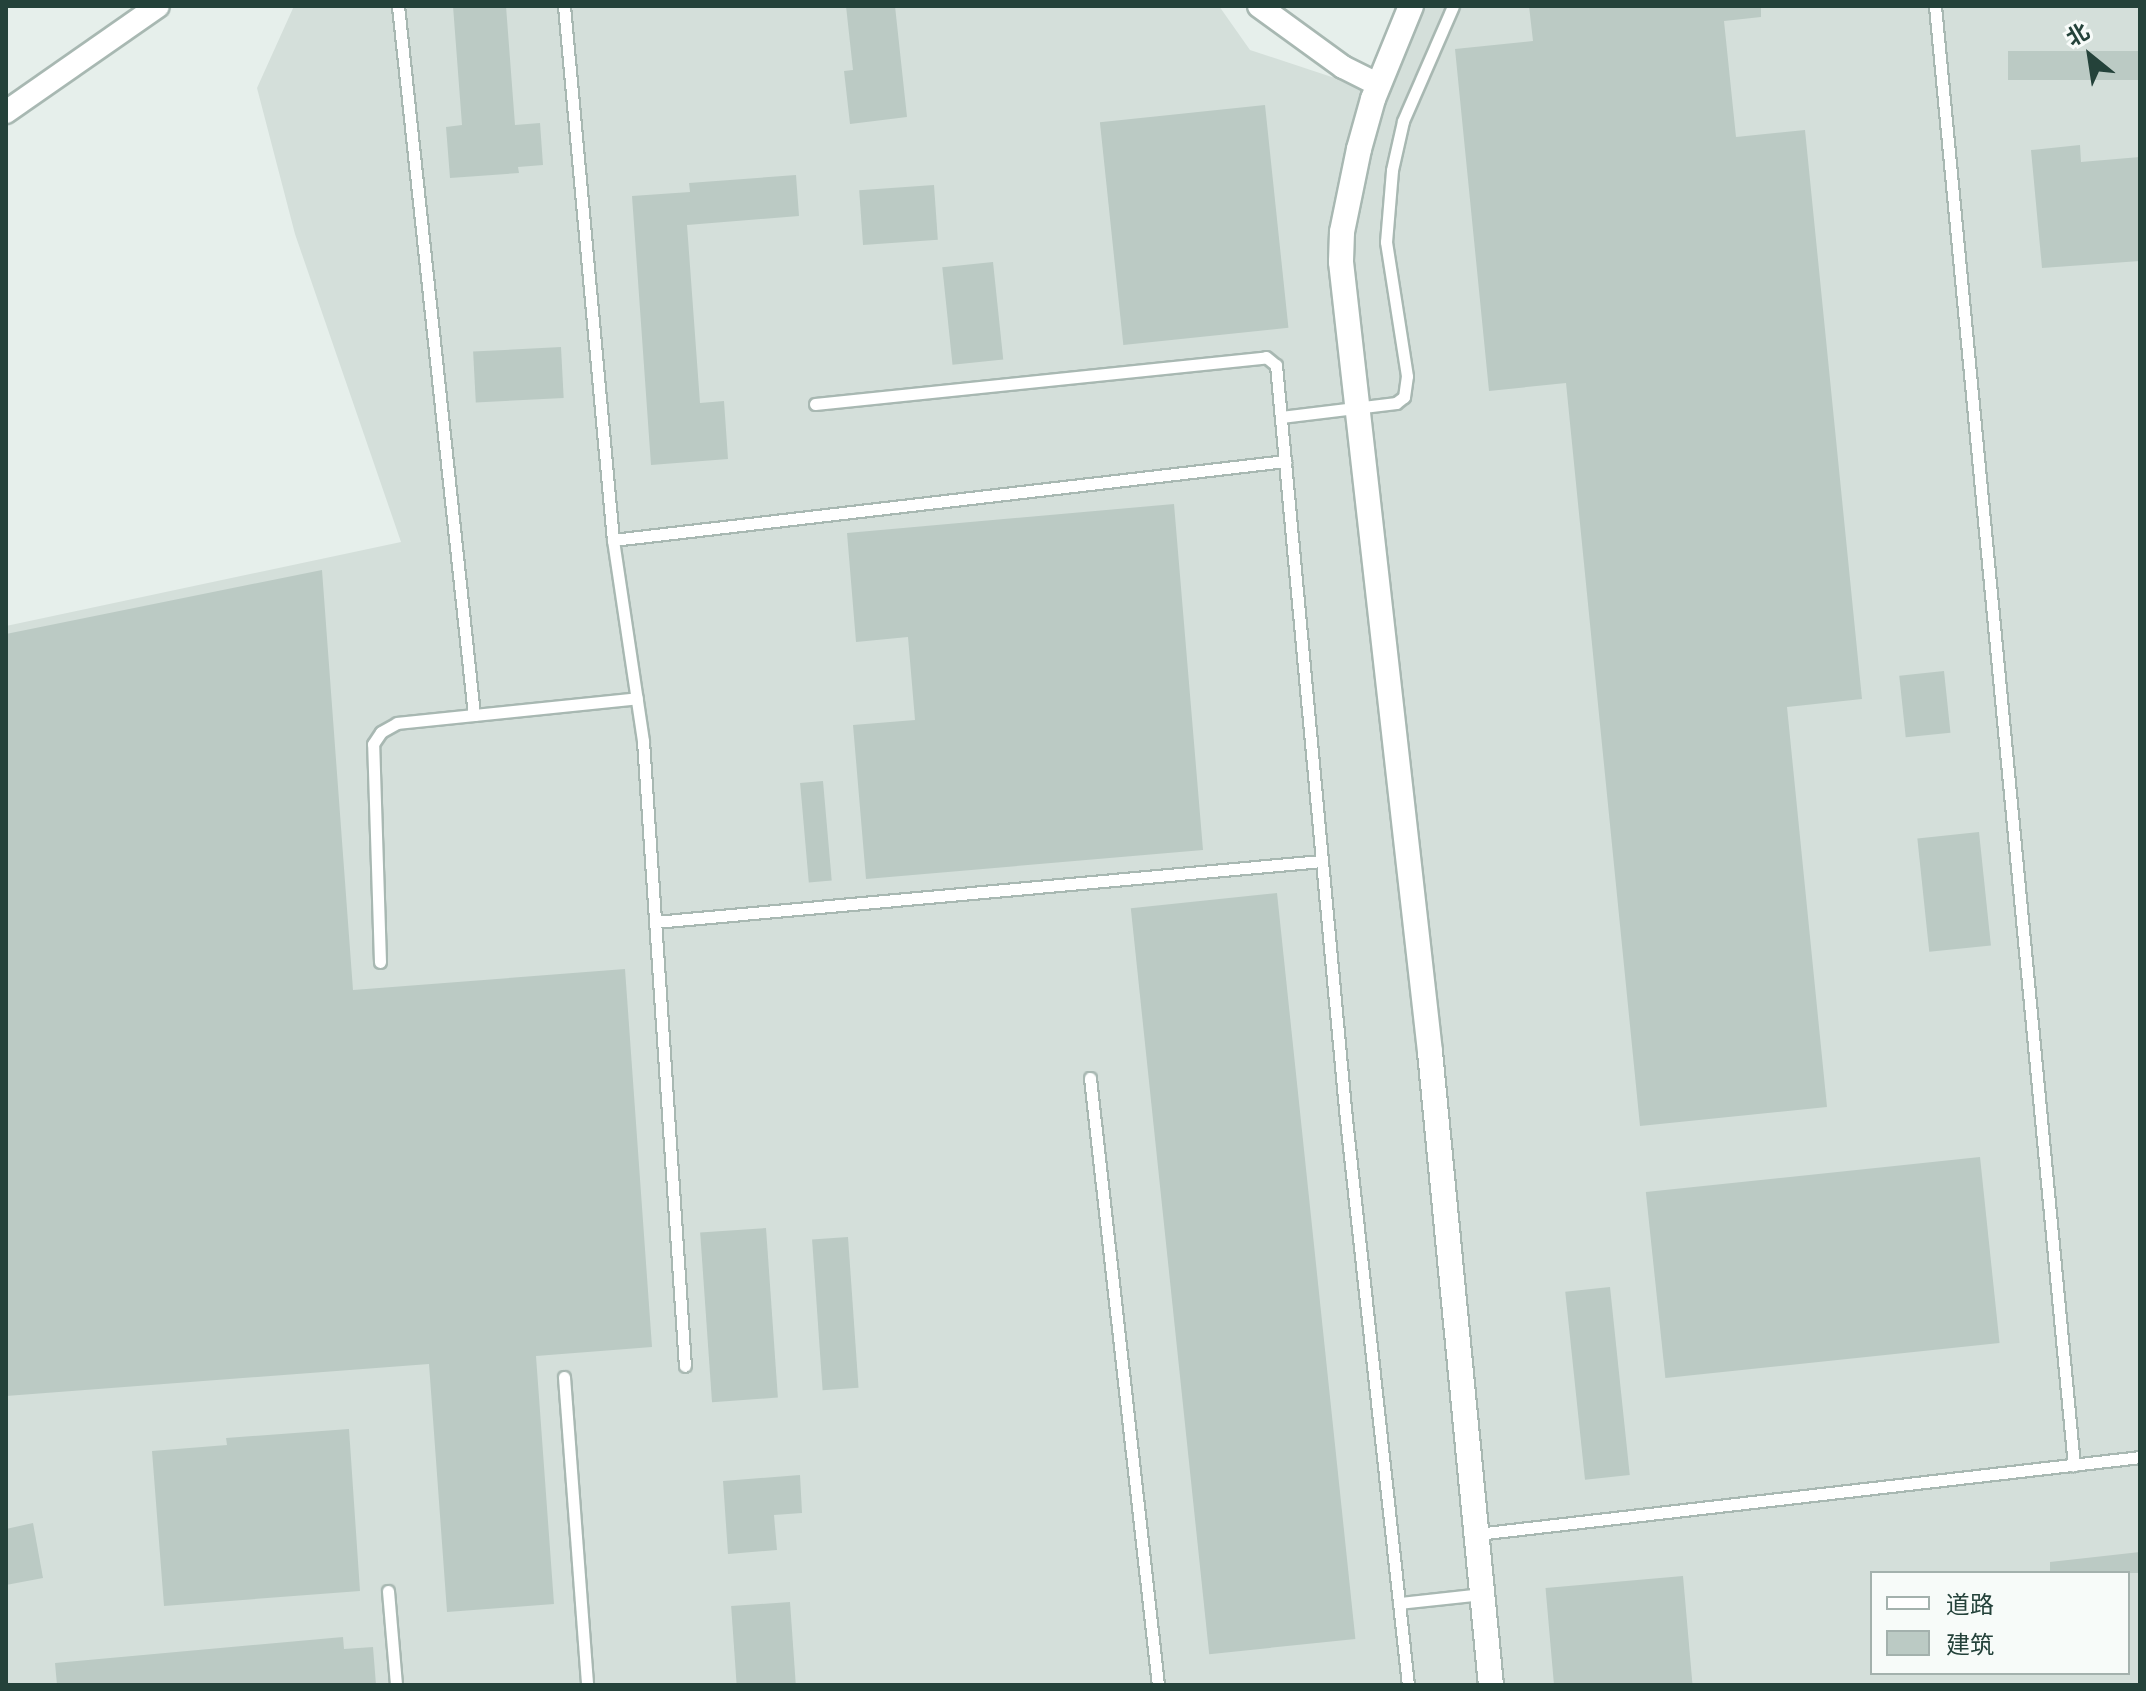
<!DOCTYPE html>
<meta charset="utf-8">
<style>
body{margin:0}
#map{position:relative;width:2146px;height:1691px;overflow:hidden;background:#e6efeb;font-family:"Nunito Sans","Noto Sans SC",sans-serif}
div>[style]{position:absolute}
.built>*{inset:0;background:#d4dfda}
.building>*{inset:0;background:#bbcac4;transform-origin:0 0}
.roads{filter:drop-shadow(2px 0 #a8b8b2) drop-shadow(-2px 0 #a8b8b2) drop-shadow(0 2px #a8b8b2) drop-shadow(0 -2px #a8b8b2)}
.service>*{height:11px;margin:-5.5px;padding:0 5.5px;transform-origin:5.5px;border-radius:5.5px;background:#fff}
.minor>*{height:22px;margin:-11px;padding:0 11px;transform-origin:11px;border-radius:11px;background:#fff}
.tertiary>*{height:24px;margin:-12px;padding:0 12px;transform-origin:12px;border-radius:12px;background:#fff}
span{translate:-50% -50%;white-space:nowrap;text-align:center;line-height:1.15;-webkit-text-stroke:6px #f7fbf9;paint-order:stroke}
.frame{position:absolute;inset:0;border:8px solid #24423a;pointer-events:none}
.legend{position:absolute;left:1870px;top:1571px;width:260px;height:104px;box-sizing:border-box;background:#f7fbf9;border:2px solid #a3b1ad;margin:0;padding:10px 14px;list-style:none;font-size:24px;color:#24423a}
.legend li{display:flex;align-items:center;gap:16px;height:40px}
.legend b{width:40px;border:2px solid #a3b1ad}
.north{position:absolute;left:2050px;top:16px;width:80px;height:80px;-webkit-text-stroke:6px #f7fbf9;paint-order:stroke;rotate:330deg;font-size:22px;font-weight:700;line-height:32px;text-align:center;color:#24423a}
.north::after{content:'';display:block;margin:auto;width:28px;height:36px;background:#24423a;clip-path:polygon(50% 0,100% 100%,50% 72%,0 100%)}
</style>
<div id="map">
<div class="built">
<i style="clip-path:polygon(evenodd,294px 6px,1219px 6px,1250px 50px,1386px 95px,1423px 6px,2140px 6px,2140px 1685px,6px 1685px,6px 626px,401px 542px,295px 234px,257px 88px,294px 6px,1872px 1573px,2128px 1573px,2128px 1673px,1872px 1673px,1872px 1573px)"></i>
</div>
<div class="building">
<i style="clip-path:polygon(453px 6px,506px 6px,515px 125px,540px 123px,543px 165px,518px 167px,519px 173px,450px 178px,446px 127px,462px 125px)"></i>
<i style="clip-path:polygon(846px 6px,895px 6px,907px 117px,850px 124px,844px 71px,853px 70px)"></i>
<i style="clip-path:polygon(1529px 6px,1761px 6px,1761px 17px,1724px 21px,1736px 137px,1805px 130px,1862px 699px,1787px 707px,1827px 1107px,1640px 1126px,1566px 383px,1489px 391px,1455px 49px,1533px 41px)"></i>
<i style="left:2140px;top:51px;width:29px;height:132px;rotate:90deg"></i>
<i style="left:1265px;top:105px;width:224px;height:166px;rotate:84deg"></i>
<i style="clip-path:polygon(2080px 145px,2081px 162px,2140px 157px,2140px 261px,2042px 268px,2031px 150px)"></i>
<i style="clip-path:polygon(796px 175px,799px 216px,687px 225px,700px 403px,724px 401px,728px 459px,651px 465px,632px 196px,690px 192px,689px 183px)"></i>
<i style="left:934px;top:185px;width:55px;height:75px;rotate:86deg"></i>
<i style="left:993px;top:262px;width:98px;height:51px;rotate:84deg"></i>
<i style="left:561px;top:347px;width:51px;height:88px;rotate:87deg"></i>
<i style="clip-path:polygon(1174px 504px,1203px 850px,866px 879px,853px 725px,915px 720px,908px 637px,856px 642px,847px 533px)"></i>
<i style="clip-path:polygon(322px 570px,353px 990px,625px 969px,652px 1347px,536px 1356px,554px 1604px,447px 1612px,429px 1364px,6px 1396px,6px 634px)"></i>
<i style="left:1944px;top:671px;width:62px;height:45px;rotate:84deg"></i>
<i style="left:823px;top:781px;width:100px;height:23px;rotate:85deg"></i>
<i style="left:1979px;top:832px;width:114px;height:62px;rotate:84deg"></i>
<i style="left:1277px;top:893px;width:750px;height:147px;rotate:84deg"></i>
<i style="left:1980px;top:1157px;width:187px;height:336px;rotate:84deg"></i>
<i style="left:766px;top:1228px;width:170px;height:66px;rotate:86deg"></i>
<i style="left:848px;top:1237px;width:151px;height:36px;rotate:86deg"></i>
<i style="left:1610px;top:1287px;width:189px;height:45px;rotate:84deg"></i>
<i style="clip-path:polygon(349px 1429px,360px 1591px,164px 1606px,152px 1451px,227px 1445px,226px 1438px)"></i>
<i style="clip-path:polygon(800px 1475px,802px 1513px,774px 1515px,777px 1550px,728px 1554px,723px 1481px)"></i>
<i style="clip-path:polygon(33px 1523px,43px 1578px,6px 1585px,6px 1529px)"></i>
<i style="clip-path:polygon(2140px 1552px,2140px 1573px,2050px 1573px,2050px 1562px)"></i>
<i style="left:1683px;top:1576px;width:109px;height:138px;rotate:85deg"></i>
<i style="left:790px;top:1602px;width:83px;height:59px;rotate:86deg"></i>
<i style="clip-path:polygon(343px 1637px,344px 1649px,373px 1647px,376px 1685px,57px 1685px,55px 1663px)"></i>
</div>
<div class="roads">
<div class="service">
<i style="left:398px;top:6px;width:713px;rotate:83.88deg"></i>
<i style="left:564px;top:6px;width:536px;rotate:84.76deg"></i>
<i style="left:613px;top:540px;width:203px;rotate:81.5deg"></i>
<i style="left:643px;top:741px;width:626px;rotate:86.16deg"></i>
<i style="left:1935px;top:6px;width:1466px;rotate:84.56deg"></i>
<i style="left:815px;top:404px;width:453px;rotate:-5.9deg"></i>
<i style="left:1266px;top:357px;width:13px;rotate:39deg"></i>
<i style="left:1276px;top:365px;width:757px;rotate:84.7deg"></i>
<i style="left:1346px;top:1119px;width:569px;rotate:83.75deg"></i>
<i style="left:1281px;top:417px;width:116px;rotate:-6.9deg"></i>
<i style="left:1396px;top:403px;width:10px;rotate:-37deg"></i>
<i style="left:1404px;top:397px;width:21px;rotate:-82deg"></i>
<i style="left:1407px;top:376px;width:136px;rotate:-98.9deg"></i>
<i style="left:1386px;top:242px;width:72px;rotate:-85.2deg"></i>
<i style="left:1392px;top:170px;width:50px;rotate:-77.3deg"></i>
<i style="left:1403px;top:121px;width:125px;rotate:-66.5deg"></i>
<i style="left:613px;top:540px;width:677px;rotate:-6.7deg"></i>
<i style="left:655px;top:922px;width:670px;rotate:-5.23deg"></i>
<i style="left:380px;top:962px;width:218px;rotate:-91.8deg"></i>
<i style="left:373px;top:744px;width:14px;rotate:-56deg"></i>
<i style="left:381px;top:732px;width:18px;rotate:-29deg"></i>
<i style="left:397px;top:723px;width:241px;rotate:-5.9deg"></i>
<i style="left:1090px;top:1078px;width:611px;rotate:83.61deg"></i>
<i style="left:564px;top:1377px;width:309px;rotate:85.7deg"></i>
<i style="left:1477px;top:1534px;width:667px;rotate:-6.62deg"></i>
<i style="left:388px;top:1591px;width:94px;rotate:85.1deg"></i>
<i style="left:1399px;top:1603px;width:83px;rotate:-6.2deg"></i>
</div>
<div class="minor">
<i style="left:1259px;top:6px;width:104px;rotate:36deg"></i>
<i style="left:1343px;top:67px;width:40px;rotate:26.6deg"></i>
<i style="left:6px;top:112px;width:185px;rotate:-34.9deg"></i>
</div>
<div class="tertiary">
<i style="left:1411px;top:6px;width:100px;rotate:112.2deg"></i>
<i style="left:1373px;top:99px;width:52px;rotate:105.6deg"></i>
<i style="left:1359px;top:149px;width:85px;rotate:101.6deg"></i>
<i style="left:1342px;top:232px;width:30px;rotate:92deg"></i>
<i style="left:1341px;top:262px;width:795px;rotate:83.57deg"></i>
<i style="left:1430px;top:1052px;width:636px;rotate:84.5deg"></i>
</div>
</div>
<div class="frame"></div>
<ul class="legend">
<li><b style="height:10px;background:#fff"></b>道路</li>
<li><b style="height:22px;background:#bbcac4"></b>建筑</li>
</ul>
<div class="north">北</div>
</div>
